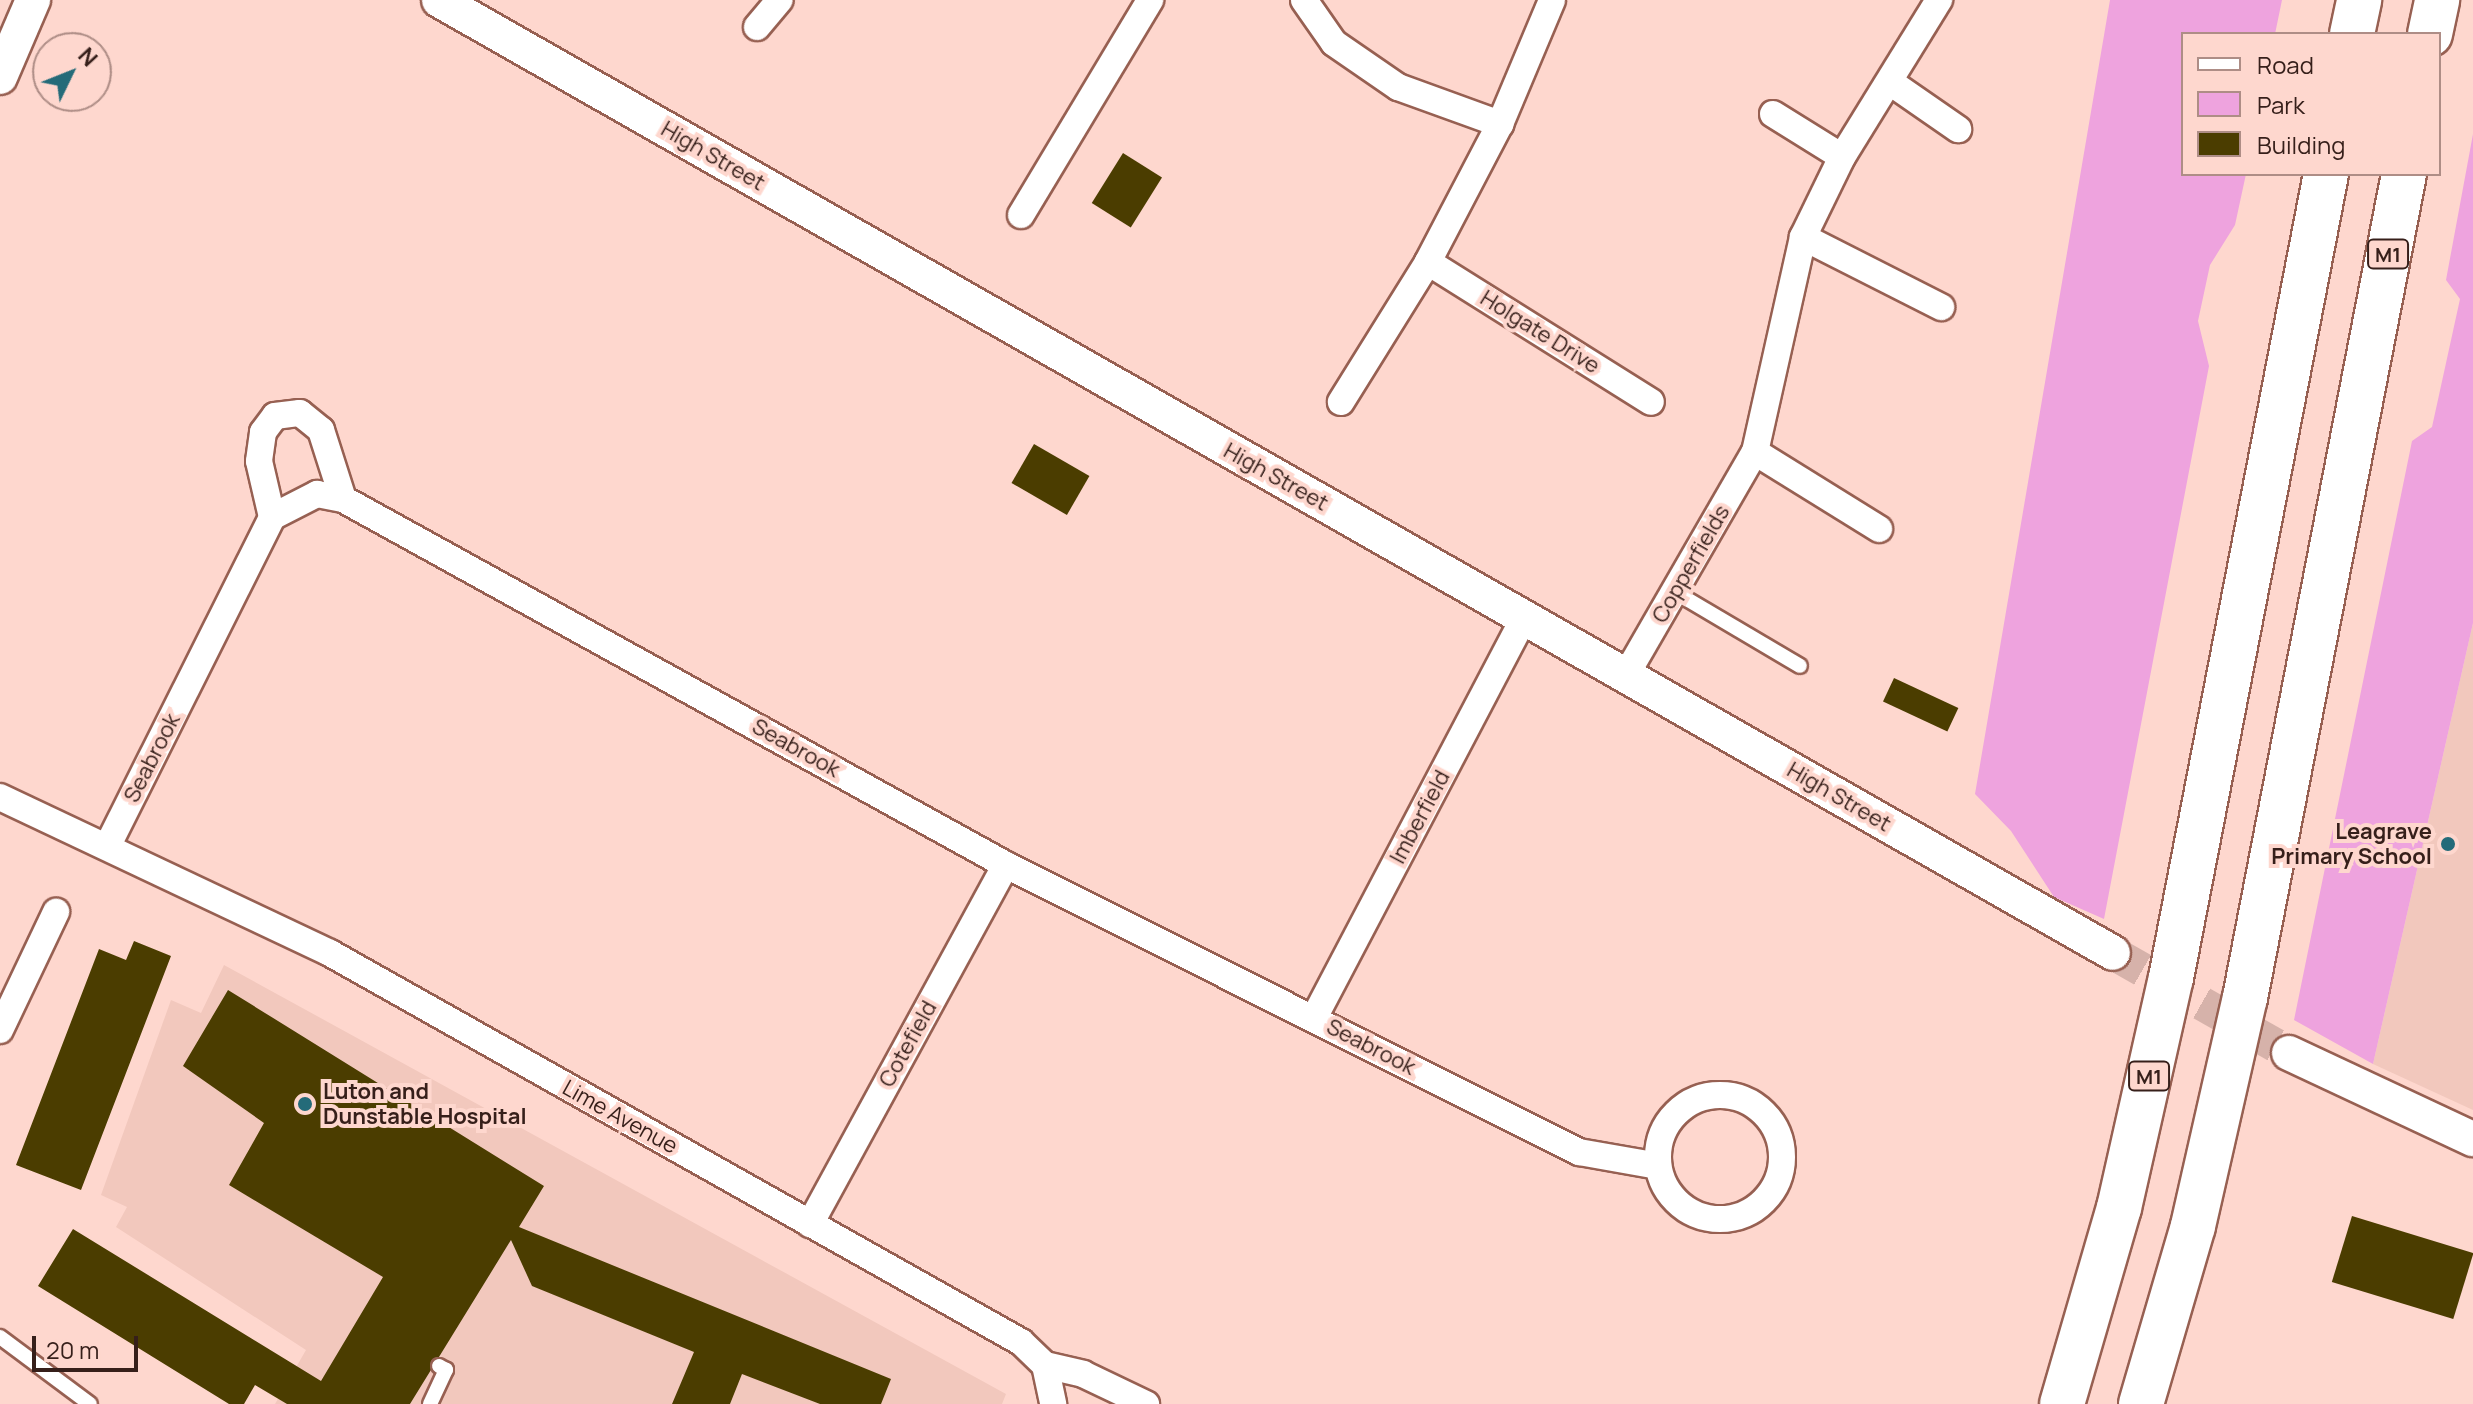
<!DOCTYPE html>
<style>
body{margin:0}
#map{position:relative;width:2473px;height:1404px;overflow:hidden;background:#fed7ce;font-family:Manrope,sans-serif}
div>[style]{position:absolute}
.built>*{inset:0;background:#f2c8bd}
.green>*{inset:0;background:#eea3de}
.building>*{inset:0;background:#4b3d00;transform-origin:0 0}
.tertiary-tunnel>*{height:34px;margin-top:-17px;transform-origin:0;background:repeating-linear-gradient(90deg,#d6b2aa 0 34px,transparent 0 51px)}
.roads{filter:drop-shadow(2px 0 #976052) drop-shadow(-2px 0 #976052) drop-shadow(0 2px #976052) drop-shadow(0 -2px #976052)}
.service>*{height:14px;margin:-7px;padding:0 7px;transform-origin:7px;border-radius:7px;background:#fff}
.minor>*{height:26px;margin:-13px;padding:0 13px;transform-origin:13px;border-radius:13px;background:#fff}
.minor>.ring{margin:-13px;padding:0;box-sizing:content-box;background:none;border:26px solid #fff;border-radius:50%}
.tertiary>*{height:34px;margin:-17px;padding:0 17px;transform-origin:17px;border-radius:17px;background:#fff}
.motorway>*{height:44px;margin:-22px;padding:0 22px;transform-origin:22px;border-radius:22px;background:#fff}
.dots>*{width:22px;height:22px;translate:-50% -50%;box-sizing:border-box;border:4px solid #fed7ce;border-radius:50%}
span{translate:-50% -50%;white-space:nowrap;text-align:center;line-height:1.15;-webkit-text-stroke:8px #fed7ce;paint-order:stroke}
.shield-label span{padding:2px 6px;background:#fed7ce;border:2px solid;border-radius:6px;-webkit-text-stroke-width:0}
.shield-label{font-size:20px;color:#361f1a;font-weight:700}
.street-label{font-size:22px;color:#361f1a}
.poi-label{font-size:22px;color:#361f1a;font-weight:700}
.right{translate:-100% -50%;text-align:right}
.left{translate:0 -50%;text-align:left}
.legend{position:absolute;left:2181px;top:32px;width:260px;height:144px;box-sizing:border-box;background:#fed7ce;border:2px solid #ae8d86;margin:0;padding:10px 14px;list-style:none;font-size:24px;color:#361f1a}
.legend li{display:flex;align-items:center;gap:16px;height:40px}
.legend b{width:40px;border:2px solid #ae8d86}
.north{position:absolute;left:32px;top:32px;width:80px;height:80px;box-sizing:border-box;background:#fed7ce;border:2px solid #ae8d86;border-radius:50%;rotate:47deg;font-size:22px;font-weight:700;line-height:32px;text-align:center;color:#361f1a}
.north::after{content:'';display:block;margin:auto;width:28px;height:36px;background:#246b79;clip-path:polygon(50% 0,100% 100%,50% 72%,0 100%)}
.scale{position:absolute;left:32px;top:1336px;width:106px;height:36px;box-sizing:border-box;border:4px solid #361f1a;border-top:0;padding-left:10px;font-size:24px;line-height:28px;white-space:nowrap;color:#361f1a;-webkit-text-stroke:6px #fed7ce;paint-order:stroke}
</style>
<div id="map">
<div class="built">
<i style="clip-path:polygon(2473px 623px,2473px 1110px,2373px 1064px)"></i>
<i style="clip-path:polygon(224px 965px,1006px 1394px,1002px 1404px,275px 1404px,306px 1350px,116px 1227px,127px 1207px,101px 1195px,171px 1000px,201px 1013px)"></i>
</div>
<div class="green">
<i style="clip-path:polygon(2110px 0,2282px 0,2275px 34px,2183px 34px,2183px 174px,2246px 174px,2235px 225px,2210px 265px,2198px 321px,2209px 366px,2104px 919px,2054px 897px,2011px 831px,1975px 794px)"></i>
<i style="clip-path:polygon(2473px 134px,2473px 623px,2373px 1064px,2294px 1020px,2412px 441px,2432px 427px,2460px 299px,2446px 280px)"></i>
</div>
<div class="building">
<i style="left:1123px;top:153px;width:46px;height:59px;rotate:32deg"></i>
<i style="left:1034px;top:444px;width:64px;height:45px;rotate:30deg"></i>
<i style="left:1894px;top:678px;width:71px;height:26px;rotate:25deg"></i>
<i style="clip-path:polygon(134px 941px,171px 956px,81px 1190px,16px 1165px,99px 949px,126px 960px)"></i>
<i style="clip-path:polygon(228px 990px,544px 1186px,519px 1227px,891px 1379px,881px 1404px,820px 1404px,742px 1374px,730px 1404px,672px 1404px,694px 1352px,532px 1286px,511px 1240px,410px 1404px,287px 1404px,255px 1385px,244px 1404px,229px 1404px,38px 1286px,73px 1229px,321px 1381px,383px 1277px,229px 1185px,264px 1123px,183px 1066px)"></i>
<i style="left:2352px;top:1216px;width:127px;height:69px;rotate:17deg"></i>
</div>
<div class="tertiary-tunnel">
<i style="left:2113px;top:953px;width:202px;rotate:29.6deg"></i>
</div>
<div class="roads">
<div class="service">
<i style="left:1675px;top:592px;width:145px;rotate:30.6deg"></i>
<i style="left:0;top:1337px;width:112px;rotate:36.7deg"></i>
<i style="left:430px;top:1404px;width:38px;rotate:-65deg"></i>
<i style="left:446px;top:1370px;width:8px;rotate:-150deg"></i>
</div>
<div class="minor">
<i style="left:1304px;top:0;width:52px;rotate:55.1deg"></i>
<i style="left:1334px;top:43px;width:78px;rotate:34.5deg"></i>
<i style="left:1398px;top:87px;width:109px;rotate:19.9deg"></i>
<i style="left:1500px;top:124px;width:156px;rotate:117.6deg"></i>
<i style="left:1428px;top:262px;width:165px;rotate:121.9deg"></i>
<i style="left:757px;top:27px;width:35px;rotate:-50deg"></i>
<i style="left:1890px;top:82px;width:83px;rotate:34.7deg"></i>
<i style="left:1773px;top:114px;width:81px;rotate:31.9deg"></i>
<i style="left:1500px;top:124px;width:134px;rotate:-67.2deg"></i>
<i style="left:1021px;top:215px;width:251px;rotate:-59deg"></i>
<i style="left:1803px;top:237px;width:155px;rotate:26.9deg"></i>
<i style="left:1428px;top:262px;width:263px;rotate:32.1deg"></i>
<i style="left:1755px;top:452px;width:146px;rotate:31.8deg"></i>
<i style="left:272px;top:517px;width:57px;rotate:-103.1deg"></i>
<i style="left:259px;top:461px;width:29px;rotate:-82deg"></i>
<i style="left:263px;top:432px;width:20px;rotate:-53deg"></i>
<i style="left:275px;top:416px;width:25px;rotate:-7deg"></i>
<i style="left:300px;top:413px;width:27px;rotate:39deg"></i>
<i style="left:321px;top:430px;width:72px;rotate:72.3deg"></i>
<i style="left:1626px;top:675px;width:258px;rotate:-60deg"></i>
<i style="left:1755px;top:452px;width:220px;rotate:-77.4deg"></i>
<i style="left:1803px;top:237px;width:89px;rotate:-64deg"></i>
<i style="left:1842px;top:157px;width:185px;rotate:-58.3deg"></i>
<i style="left:0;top:797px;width:365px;rotate:25.3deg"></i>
<i style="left:330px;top:953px;width:793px;rotate:29.38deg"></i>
<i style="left:1021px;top:1342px;width:33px;rotate:44deg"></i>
<i style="left:1045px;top:1365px;width:40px;rotate:78deg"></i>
<i style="left:108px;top:845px;width:367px;rotate:-63.4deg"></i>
<i style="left:272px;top:517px;width:51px;rotate:-27.1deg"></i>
<i style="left:317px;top:494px;width:26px;rotate:11deg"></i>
<i style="left:343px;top:499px;width:757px;rotate:28.9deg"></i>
<i style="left:1006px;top:865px;width:641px;rotate:26.61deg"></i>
<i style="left:1579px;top:1152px;width:80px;rotate:10deg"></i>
<i style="left:1314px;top:1018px;width:455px;rotate:-62.3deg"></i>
<i style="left:0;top:1030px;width:131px;rotate:-64.6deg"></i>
<i class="ring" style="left:1658px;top:1095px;width:98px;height:98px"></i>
<i style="left:810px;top:1224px;width:409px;rotate:-61.4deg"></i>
<i style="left:1045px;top:1365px;width:39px;rotate:13deg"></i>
<i style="left:1083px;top:1374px;width:70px;rotate:25.5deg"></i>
</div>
<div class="tertiary">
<i style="left:439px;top:0;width:1926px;rotate:29.65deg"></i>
<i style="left:0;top:77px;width:84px;rotate:-66.8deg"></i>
<i style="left:2289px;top:1053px;width:203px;rotate:25.1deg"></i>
</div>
<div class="motorway">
<i style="left:2352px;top:34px;width:35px;rotate:-78deg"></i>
<i style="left:2430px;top:34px;width:35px;rotate:-78deg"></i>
<i style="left:2062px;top:1404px;width:204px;rotate:-73.8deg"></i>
<i style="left:2119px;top:1208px;width:236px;rotate:-77.3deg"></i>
<i style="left:2171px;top:978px;width:819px;rotate:-79.09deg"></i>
<i style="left:2141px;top:1404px;width:185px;rotate:-73.7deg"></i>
<i style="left:2193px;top:1226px;width:234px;rotate:-77.2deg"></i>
<i style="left:2245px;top:998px;width:839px;rotate:-79.08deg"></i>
</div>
</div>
<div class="dots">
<i style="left:2448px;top:844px;background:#246b79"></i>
<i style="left:305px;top:1104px;background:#246b79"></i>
</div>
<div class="shield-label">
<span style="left:2388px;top:254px">M1</span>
<span style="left:2149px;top:1076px">M1</span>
</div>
<div class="street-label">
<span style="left:713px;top:156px;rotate:30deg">High Street</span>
<span style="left:1540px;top:332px;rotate:32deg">Holgate Drive</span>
<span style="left:1276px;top:477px;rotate:29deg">High Street</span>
<span style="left:1691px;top:564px;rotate:-60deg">Copperfields</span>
<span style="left:796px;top:748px;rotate:29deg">Seabrook</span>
<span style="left:152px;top:758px;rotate:-63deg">Seabrook</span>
<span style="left:1839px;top:797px;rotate:30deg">High Street</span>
<span style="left:1420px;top:817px;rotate:-62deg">Imberfield</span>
<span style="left:908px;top:1044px;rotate:-61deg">Cotefield</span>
<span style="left:1371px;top:1047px;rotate:27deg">Seabrook</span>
<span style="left:620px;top:1117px;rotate:29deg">Lime Avenue</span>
</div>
<div class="poi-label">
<span class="right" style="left:2432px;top:844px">Leagrave<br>Primary School</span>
<span class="left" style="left:323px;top:1104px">Luton and<br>Dunstable Hospital</span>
</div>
<ul class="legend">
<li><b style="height:10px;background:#fff"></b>Road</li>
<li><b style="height:22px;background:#eea3de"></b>Park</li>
<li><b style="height:22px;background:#4b3d00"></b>Building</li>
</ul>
<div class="north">N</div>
<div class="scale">20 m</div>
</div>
